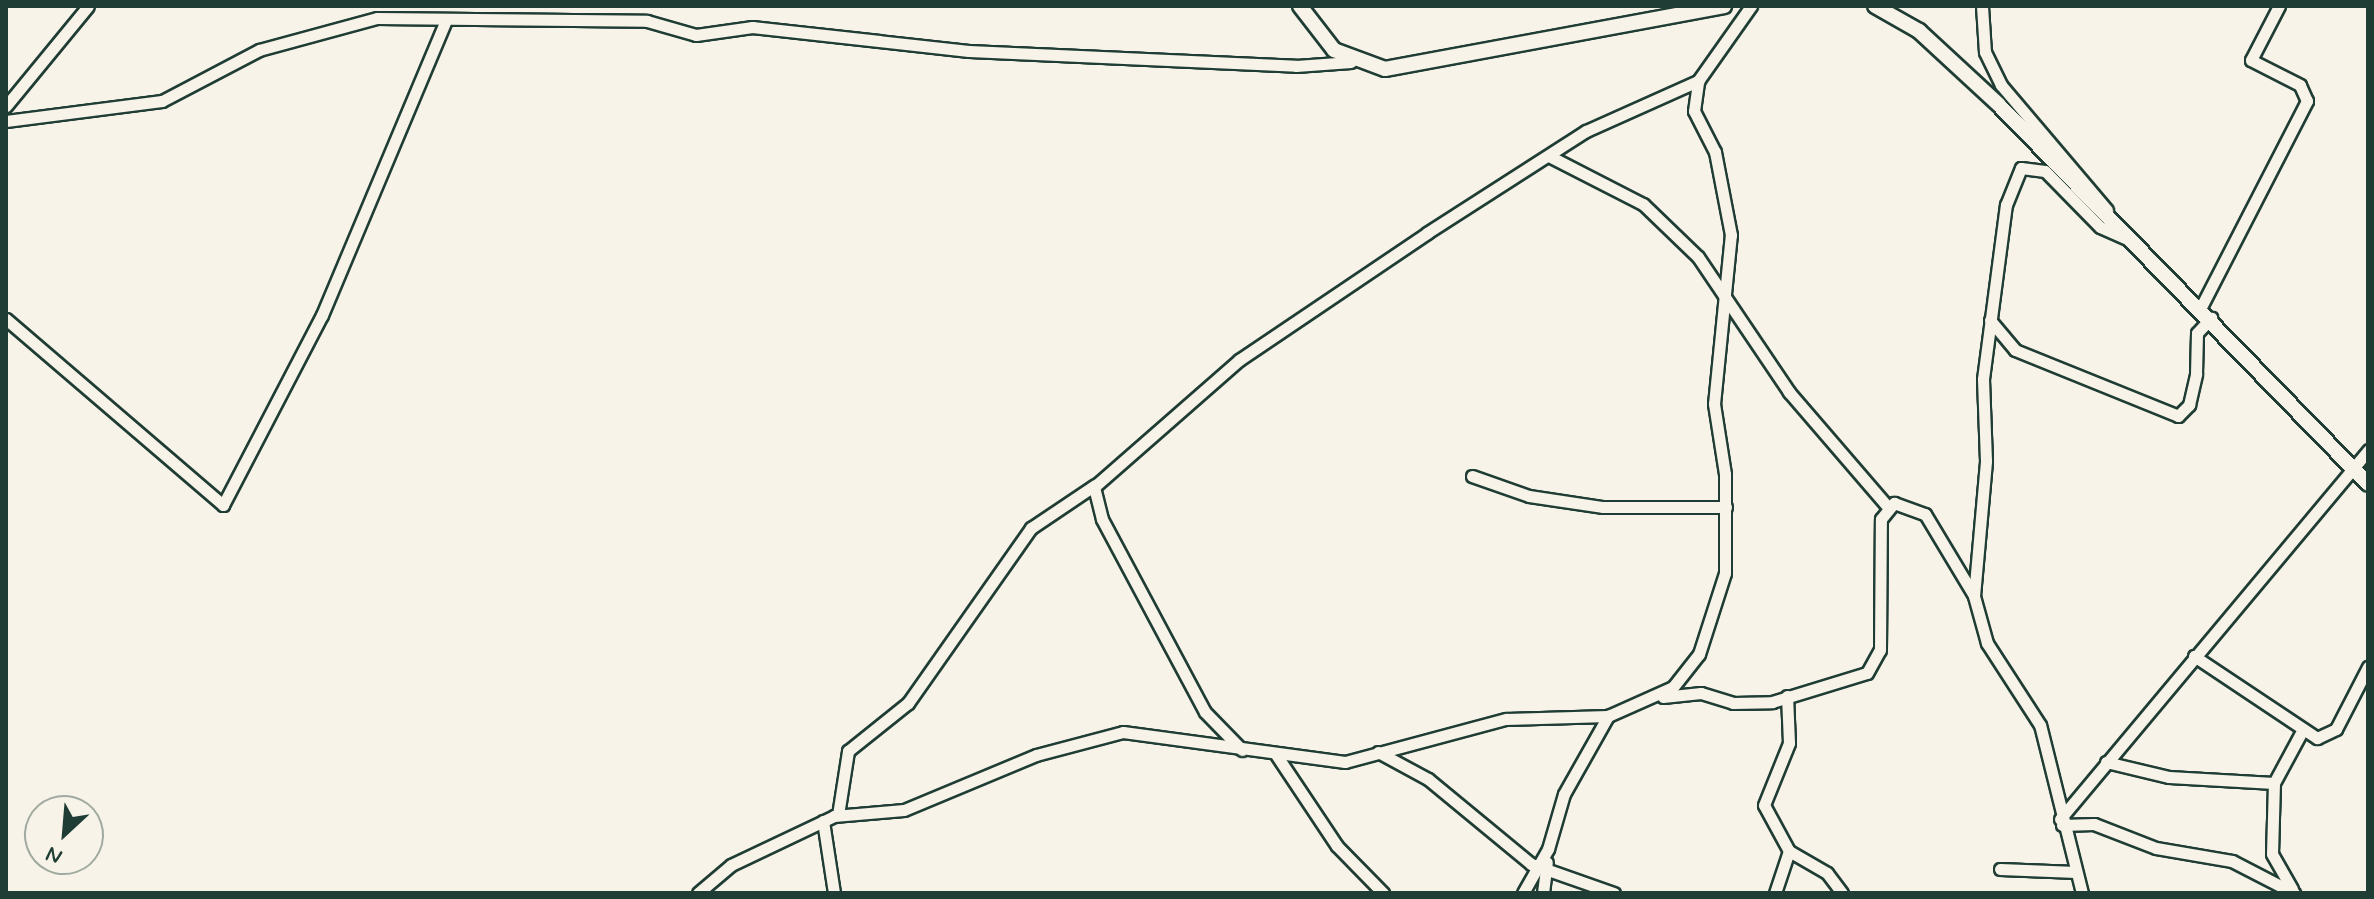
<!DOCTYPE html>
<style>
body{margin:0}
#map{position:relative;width:2374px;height:899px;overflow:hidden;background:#f7f3e8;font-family:Mynerve,sans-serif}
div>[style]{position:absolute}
.roads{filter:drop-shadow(2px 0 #1f3d34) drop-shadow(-2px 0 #1f3d34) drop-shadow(0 2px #1f3d34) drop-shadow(0 -2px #1f3d34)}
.minor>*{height:11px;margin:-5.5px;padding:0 5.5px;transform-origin:5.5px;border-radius:5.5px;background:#f7f3e8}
.tertiary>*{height:14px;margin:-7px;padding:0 7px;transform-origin:7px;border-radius:7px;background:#f7f3e8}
span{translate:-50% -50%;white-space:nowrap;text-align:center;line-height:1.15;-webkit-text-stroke:7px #f7f3e8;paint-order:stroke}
.frame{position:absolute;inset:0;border:8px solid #1f3d34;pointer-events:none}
.north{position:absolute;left:24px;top:795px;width:80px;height:80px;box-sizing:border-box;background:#f7f3e8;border:2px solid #a1aaa0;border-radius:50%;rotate:206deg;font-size:22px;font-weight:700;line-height:32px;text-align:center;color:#1f3d34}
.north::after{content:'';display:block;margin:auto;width:28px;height:36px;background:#1f3d34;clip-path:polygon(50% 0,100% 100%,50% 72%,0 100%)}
</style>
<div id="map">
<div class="roads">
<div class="minor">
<i style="left:1982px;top:6px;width:46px;rotate:86.3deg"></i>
<i style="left:1985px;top:52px;width:37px;rotate:64deg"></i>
<i style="left:2001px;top:85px;width:164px;rotate:49.7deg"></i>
<i style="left:6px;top:106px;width:129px;rotate:-50.6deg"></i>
<i style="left:6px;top:121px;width:157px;rotate:-7.3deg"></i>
<i style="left:162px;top:101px;width:110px;rotate:-27.7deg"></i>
<i style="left:259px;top:50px;width:122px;rotate:-15.2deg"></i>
<i style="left:377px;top:18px;width:270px;rotate:0.6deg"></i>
<i style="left:647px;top:21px;width:51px;rotate:15.9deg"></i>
<i style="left:696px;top:35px;width:57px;rotate:-8.1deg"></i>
<i style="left:752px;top:27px;width:218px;rotate:6.3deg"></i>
<i style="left:969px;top:51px;width:327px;rotate:2.6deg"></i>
<i style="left:1296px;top:66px;width:55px;rotate:-4.2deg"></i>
<i style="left:1549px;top:156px;width:106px;rotate:27.1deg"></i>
<i style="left:1643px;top:204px;width:76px;rotate:43.9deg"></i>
<i style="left:1698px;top:257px;width:163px;rotate:56deg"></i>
<i style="left:1789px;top:392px;width:152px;rotate:49.3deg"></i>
<i style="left:2201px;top:307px;width:232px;rotate:-62.8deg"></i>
<i style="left:2307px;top:101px;width:17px;rotate:-114deg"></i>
<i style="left:2300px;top:85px;width:55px;rotate:-153deg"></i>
<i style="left:2251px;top:60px;width:61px;rotate:-62.6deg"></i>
<i style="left:6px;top:319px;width:286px;rotate:40.6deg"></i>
<i style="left:223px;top:505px;width:214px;rotate:-62.5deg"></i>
<i style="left:322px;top:315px;width:318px;rotate:-67.2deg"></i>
<i style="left:1990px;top:320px;width:39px;rotate:50deg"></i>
<i style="left:2015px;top:350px;width:176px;rotate:22deg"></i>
<i style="left:2178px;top:416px;width:16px;rotate:-45deg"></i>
<i style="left:2189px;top:405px;width:32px;rotate:-77deg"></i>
<i style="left:2196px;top:374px;width:41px;rotate:-88.6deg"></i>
<i style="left:2197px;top:333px;width:21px;rotate:-47deg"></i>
<i style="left:1472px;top:476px;width:60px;rotate:19.3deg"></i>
<i style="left:1529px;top:496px;width:75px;rotate:8.5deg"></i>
<i style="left:1603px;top:507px;width:123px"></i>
<i style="left:2194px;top:656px;width:148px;rotate:33.7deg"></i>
<i style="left:2317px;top:738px;width:21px;rotate:-25deg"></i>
<i style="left:2336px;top:729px;width:70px;rotate:-62.7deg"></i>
<i style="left:1663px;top:697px;width:38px;rotate:-6deg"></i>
<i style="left:1701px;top:693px;width:34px;rotate:17deg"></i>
<i style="left:1733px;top:703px;width:39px;rotate:-1deg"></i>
<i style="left:1772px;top:702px;width:99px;rotate:-17deg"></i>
<i style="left:1867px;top:673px;width:26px;rotate:-61deg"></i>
<i style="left:1880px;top:650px;width:131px;rotate:-89.6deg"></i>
<i style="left:1881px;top:519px;width:21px;rotate:-51deg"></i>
<i style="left:1894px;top:503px;width:33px;rotate:20deg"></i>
<i style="left:1925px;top:514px;width:93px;rotate:59deg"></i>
<i style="left:1242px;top:750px;width:53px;rotate:-134.2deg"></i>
<i style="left:1205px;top:712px;width:219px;rotate:-118.1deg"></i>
<i style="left:1102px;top:519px;width:33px;rotate:-104deg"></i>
<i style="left:1094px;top:487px;width:193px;rotate:-41.2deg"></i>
<i style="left:1239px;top:360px;width:227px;rotate:-34deg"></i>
<i style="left:1427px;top:233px;width:189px;rotate:-32.7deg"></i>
<i style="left:1586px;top:131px;width:123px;rotate:-24.1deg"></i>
<i style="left:1698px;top:81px;width:92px;rotate:-54.8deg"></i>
<i style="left:1378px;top:752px;width:57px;rotate:28.4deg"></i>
<i style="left:1428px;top:779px;width:134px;rotate:39.5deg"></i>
<i style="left:1531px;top:864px;width:88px;rotate:19.3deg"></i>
<i style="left:1277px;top:756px;width:108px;rotate:56.3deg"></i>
<i style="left:1337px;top:846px;width:66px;rotate:45.6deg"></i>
<i style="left:2106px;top:762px;width:65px;rotate:13.4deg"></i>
<i style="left:2169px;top:777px;width:105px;rotate:3.3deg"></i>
<i style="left:838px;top:815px;width:65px;rotate:-81.1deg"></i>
<i style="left:848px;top:751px;width:77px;rotate:-38.7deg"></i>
<i style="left:908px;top:703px;width:214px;rotate:-54.9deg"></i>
<i style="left:1031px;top:528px;width:77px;rotate:-33.9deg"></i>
<i style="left:2060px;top:819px;width:481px;rotate:-50.1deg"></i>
<i style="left:823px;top:821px;width:73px;rotate:81.3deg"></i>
<i style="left:2062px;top:825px;width:32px;rotate:-2deg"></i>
<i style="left:2094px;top:824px;width:66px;rotate:21.2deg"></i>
<i style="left:2156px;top:848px;width:77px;rotate:9.7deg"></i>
<i style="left:2232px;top:861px;width:70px;rotate:27.3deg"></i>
<i style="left:1789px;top:851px;width:44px;rotate:30.1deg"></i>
<i style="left:1827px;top:873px;width:25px;rotate:53deg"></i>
<i style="left:2000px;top:869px;width:76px;rotate:2.3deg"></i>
<i style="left:2292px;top:889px;width:40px;rotate:-119.7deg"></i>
<i style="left:2272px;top:854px;width:71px;rotate:-88.4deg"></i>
<i style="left:2274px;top:783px;width:59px;rotate:-61.7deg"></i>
<i style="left:698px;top:893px;width:43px;rotate:-40.3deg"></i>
<i style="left:731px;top:865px;width:114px;rotate:-25.4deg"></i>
<i style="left:834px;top:816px;width:70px;rotate:-4.9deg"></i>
<i style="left:904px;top:810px;width:143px;rotate:-22.6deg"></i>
<i style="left:1036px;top:755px;width:90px;rotate:-14.8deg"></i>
<i style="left:1123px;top:732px;width:224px;rotate:7.7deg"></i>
<i style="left:1345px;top:762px;width:167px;rotate:-15deg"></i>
<i style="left:1506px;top:719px;width:102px;rotate:-1.7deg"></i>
<i style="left:1608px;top:716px;width:71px;rotate:-24deg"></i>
<i style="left:1673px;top:687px;width:42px;rotate:-51.8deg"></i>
<i style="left:1699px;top:654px;width:85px;rotate:-72.2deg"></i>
<i style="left:1725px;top:573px;width:99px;rotate:-90deg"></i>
<i style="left:1725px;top:474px;width:71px;rotate:-98.9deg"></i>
<i style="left:1714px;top:404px;width:170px;rotate:-84.3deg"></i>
<i style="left:1731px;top:235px;width:85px;rotate:-100.9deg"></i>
<i style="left:1715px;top:152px;width:46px;rotate:-117.1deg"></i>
<i style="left:1694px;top:111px;width:30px;rotate:-82deg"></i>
<i style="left:1523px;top:893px;width:51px;rotate:-60.4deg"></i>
<i style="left:1548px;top:849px;width:57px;rotate:-73.8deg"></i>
<i style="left:1564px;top:794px;width:90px;rotate:-60.6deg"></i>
<i style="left:1543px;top:893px;width:31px;rotate:-83deg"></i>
<i style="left:1775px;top:893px;width:44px;rotate:-71.6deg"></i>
<i style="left:1789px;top:851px;width:52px;rotate:-118.5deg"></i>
<i style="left:1764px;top:805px;width:67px;rotate:-68deg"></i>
<i style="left:1789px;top:743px;width:47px;rotate:-92.4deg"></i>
<i style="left:2082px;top:893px;width:173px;rotate:-104deg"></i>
<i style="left:2040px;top:725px;width:98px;rotate:-122.9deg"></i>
<i style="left:1987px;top:643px;width:49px;rotate:-105.5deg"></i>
<i style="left:1974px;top:596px;width:136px;rotate:-84.9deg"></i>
<i style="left:1986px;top:461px;width:82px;rotate:-92.1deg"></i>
<i style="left:1983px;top:379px;width:176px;rotate:-82.5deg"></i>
<i style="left:2006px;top:205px;width:40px;rotate:-68deg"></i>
<i style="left:2021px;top:168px;width:24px;rotate:7deg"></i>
<i style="left:2045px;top:171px;width:78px;rotate:45.5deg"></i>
<i style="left:2100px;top:227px;width:34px;rotate:24deg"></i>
</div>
<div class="tertiary">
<i style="left:1300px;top:6px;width:56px;rotate:52.3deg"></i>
<i style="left:1334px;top:50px;width:54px;rotate:20.4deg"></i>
<i style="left:1385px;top:69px;width:345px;rotate:-10.5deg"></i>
<i style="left:1875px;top:6px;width:51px;rotate:29.6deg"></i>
<i style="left:1919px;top:31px;width:108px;rotate:42.7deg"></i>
<i style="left:1998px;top:104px;width:530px;rotate:45.76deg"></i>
</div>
</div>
<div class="frame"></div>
<div class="north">N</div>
</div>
